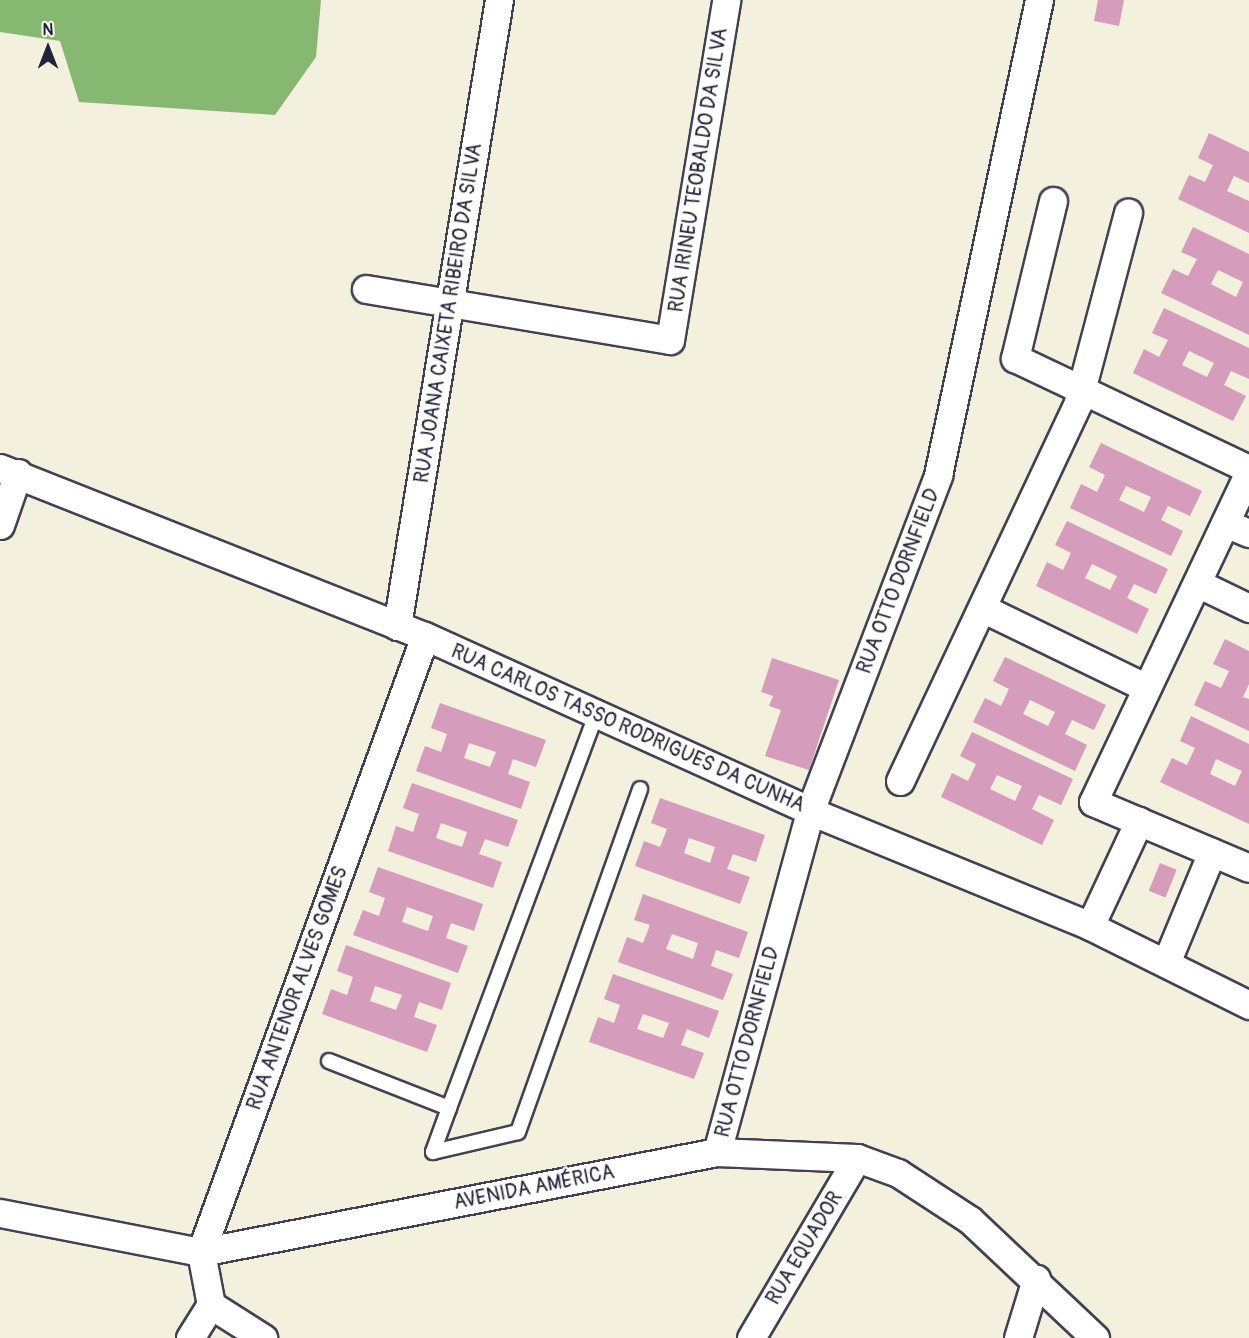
<!DOCTYPE html>
<meta charset="utf-8">
<style>
body{margin:0}
#map{position:relative;width:1249px;height:1338px;overflow:hidden;background:#f3f0de;font-family:Pangolin,sans-serif}
div>[style]{position:absolute}
.forest>*{inset:0;background:#87b871}
.building>*{inset:0;background:#d59cbc;transform-origin:0 0}
.roads{filter:drop-shadow(2px 0 #414153) drop-shadow(-2px 0 #414153) drop-shadow(0 2px #414153) drop-shadow(0 -2px #414153)}
.lane>*{height:14px;margin:-7px;padding:0 7px;transform-origin:7px;border-radius:7px;background:#fff}
.street>*{height:27px;margin:-13.5px;padding:0 13.5px;transform-origin:13.5px;border-radius:13.5px;background:#fff}
span{translate:-50% -50%;white-space:nowrap;text-align:center;line-height:1.15;-webkit-text-stroke:4.5px #fdfcf7;paint-order:stroke}
.street-label{font-size:20px;color:#22223b}
.north{position:absolute;left:18px;top:18px;width:60px;height:60px;-webkit-text-stroke:4px #fdfcf7;paint-order:stroke;rotate:0deg;font-size:16px;font-weight:700;line-height:24px;text-align:center;color:#22223b}
.north::after{content:'';display:block;margin:auto;width:21px;height:27px;background:#22223b;clip-path:polygon(50% 0,100% 100%,50% 72%,0 100%)}
</style>
<div id="map">
<div class="forest">
<i style="clip-path:polygon(0 0,321px 0,316px 57px,275px 115px,79px 102px,60px 41px,0 32px)"></i>
</div>
<div class="building">
<i style="clip-path:polygon(1098px 0,1124px 0,1119px 26px,1094px 21px)"></i>
<i style="clip-path:polygon(1209px 133px,1249px 152px,1249px 183px,1234px 176px,1227px 191px,1249px 201px,1249px 233px,1178px 199px,1189px 175px,1205px 182px,1213px 165px,1198px 158px)"></i>
<i style="clip-path:polygon(evenodd,1193px 227px,1249px 254px,1249px 335px,1161px 293px,1173px 269px,1188px 276px,1197px 259px,1181px 252px,1193px 227px,1218px 270px,1243px 282px,1236px 297px,1211px 284px,1218px 270px)"></i>
<i style="clip-path:polygon(evenodd,1164px 308px,1249px 348px,1249px 379px,1231px 371px,1224px 385px,1246px 396px,1233px 421px,1133px 373px,1144px 349px,1159px 357px,1168px 340px,1152px 333px,1164px 308px,1189px 351px,1214px 363px,1207px 377px,1182px 365px,1189px 351px)"></i>
<i style="clip-path:polygon(evenodd,1101px 443px,1202px 491px,1190px 516px,1168px 506px,1161px 520px,1183px 531px,1171px 556px,1070px 508px,1081px 484px,1097px 492px,1105px 475px,1089px 467px,1101px 443px,1126px 486px,1151px 497px,1144px 512px,1119px 500px,1126px 486px)"></i>
<i style="clip-path:polygon(evenodd,1067px 521px,1168px 569px,1156px 594px,1134px 584px,1127px 598px,1149px 609px,1137px 634px,1036px 586px,1047px 562px,1063px 570px,1071px 553px,1055px 545px,1067px 521px,1092px 564px,1117px 576px,1110px 590px,1085px 578px,1092px 564px)"></i>
<i style="clip-path:polygon(1225px 639px,1249px 651px,1249px 684px,1243px 697px,1249px 699px,1249px 731px,1194px 705px,1205px 681px,1221px 688px,1229px 671px,1213px 664px)"></i>
<i style="clip-path:polygon(evenodd,1005px 657px,1106px 705px,1094px 730px,1072px 720px,1065px 734px,1087px 745px,1075px 771px,973px 722px,985px 698px,1001px 706px,1009px 689px,993px 681px,1005px 657px,1030px 700px,1055px 712px,1048px 726px,1023px 714px,1030px 700px)"></i>
<i style="clip-path:polygon(772px 658px,839px 680px,809px 770px,765px 756px,781px 710px,769px 706px,773px 696px,761px 692px)"></i>
<i style="clip-path:polygon(evenodd,440px 703px,546px 740px,536px 767px,513px 759px,508px 774px,530px 782px,521px 809px,416px 771px,425px 746px,441px 752px,447px 734px,431px 728px,440px 703px,469px 743px,496px 752px,490px 767px,464px 758px,469px 743px)"></i>
<i style="clip-path:polygon(evenodd,1191px 716px,1249px 744px,1249px 824px,1160px 782px,1172px 758px,1187px 765px,1195px 748px,1180px 741px,1191px 716px,1216px 759px,1242px 771px,1235px 786px,1210px 774px,1216px 759px)"></i>
<i style="clip-path:polygon(evenodd,972px 732px,1073px 779px,1061px 805px,1039px 795px,1032px 809px,1054px 820px,1042px 845px,941px 797px,952px 773px,968px 781px,976px 764px,960px 756px,972px 732px,997px 775px,1022px 786px,1015px 801px,990px 789px,997px 775px)"></i>
<i style="clip-path:polygon(evenodd,412px 783px,518px 820px,508px 847px,485px 839px,479px 854px,502px 862px,493px 888px,388px 851px,396px 826px,413px 832px,419px 814px,403px 808px,412px 783px,441px 823px,467px 832px,462px 847px,436px 838px,441px 823px)"></i>
<i style="clip-path:polygon(evenodd,660px 798px,765px 835px,756px 862px,733px 854px,727px 869px,750px 877px,740px 904px,635px 866px,644px 841px,660px 847px,667px 829px,651px 823px,660px 798px,689px 838px,715px 847px,710px 863px,684px 853px,689px 838px)"></i>
<i style="left:1160px;top:863px;width:18px;height:30px;rotate:22deg"></i>
<i style="clip-path:polygon(evenodd,378px 867px,483px 904px,474px 931px,451px 923px,446px 938px,468px 946px,458px 973px,353px 935px,363px 910px,379px 916px,385px 898px,369px 892px,378px 867px,407px 907px,433px 916px,428px 931px,402px 922px,407px 907px)"></i>
<i style="clip-path:polygon(evenodd,643px 894px,748px 932px,739px 958px,716px 950px,711px 966px,733px 974px,723px 1000px,618px 962px,627px 937px,643px 943px,650px 925px,634px 920px,643px 894px,672px 934px,698px 943px,693px 959px,666px 949px,672px 934px)"></i>
<i style="clip-path:polygon(evenodd,346px 945px,451px 983px,442px 1010px,419px 1002px,414px 1017px,437px 1025px,427px 1052px,322px 1014px,331px 989px,347px 995px,353px 977px,337px 971px,346px 945px,375px 986px,402px 995px,396px 1010px,370px 1001px,375px 986px)"></i>
<i style="clip-path:polygon(evenodd,613px 974px,719px 1011px,709px 1038px,687px 1029px,681px 1045px,704px 1053px,694px 1079px,589px 1042px,598px 1017px,614px 1023px,620px 1005px,604px 999px,613px 974px,643px 1014px,669px 1023px,663px 1038px,637px 1029px,643px 1014px)"></i>
</div>
<div class="roads">
<div class="lane">
<i style="left:329px;top:1061px;width:129px;rotate:21.4deg"></i>
<i style="left:449px;top:1108px;width:422px;rotate:-69.5deg"></i>
<i style="left:449px;top:1108px;width:47px;rotate:110deg"></i>
<i style="left:433px;top:1152px;width:87px;rotate:-13.2deg"></i>
<i style="left:518px;top:1132px;width:364px;rotate:-70.4deg"></i>
</div>
<div class="street">
<i style="left:1053px;top:201px;width:162px;rotate:103.6deg"></i>
<i style="left:1015px;top:358px;width:259px;rotate:25.4deg"></i>
<i style="left:366px;top:289px;width:308px;rotate:9.5deg"></i>
<i style="left:670px;top:340px;width:345px;rotate:-80.6deg"></i>
<i style="left:0;top:468px;width:457px;rotate:21.6deg"></i>
<i style="left:425px;top:636px;width:423px;rotate:24.4deg"></i>
<i style="left:810px;top:811px;width:303px;rotate:22.3deg"></i>
<i style="left:1090px;top:926px;width:178px;rotate:26.4deg"></i>
<i style="left:1249px;top:472px;width:365px;rotate:115.3deg"></i>
<i style="left:1093px;top:802px;width:169px;rotate:22.9deg"></i>
<i style="left:1225px;top:523px;width:26px;rotate:23deg"></i>
<i style="left:0;top:525px;width:55px;rotate:-70.9deg"></i>
<i style="left:1197px;top:583px;width:58px;rotate:25.7deg"></i>
<i style="left:982px;top:608px;width:183px;rotate:25.9deg"></i>
<i style="left:397px;top:626px;width:634px;rotate:-80.75deg"></i>
<i style="left:900px;top:781px;width:419px;rotate:-64.8deg"></i>
<i style="left:1078px;top:402px;width:196px;rotate:-75.2deg"></i>
<i style="left:1090px;top:926px;width:116px;rotate:-65deg"></i>
<i style="left:1166px;top:963px;width:120px;rotate:-67.5deg"></i>
<i style="left:717px;top:1152px;width:353px;rotate:-74.7deg"></i>
<i style="left:810px;top:811px;width:360px;rotate:-69.1deg"></i>
<i style="left:938px;top:475px;width:486px;rotate:-78deg"></i>
<i style="left:0;top:1213px;width:205px;rotate:11deg"></i>
<i style="left:201px;top:1252px;width:526px;rotate:-10.97deg"></i>
<i style="left:717px;top:1152px;width:140px;rotate:2.5deg"></i>
<i style="left:857px;top:1158px;width:44px;rotate:20.1deg"></i>
<i style="left:898px;top:1173px;width:86px;rotate:33.1deg"></i>
<i style="left:970px;top:1220px;width:172px;rotate:43.3deg"></i>
<i style="left:211px;top:1305px;width:62px;rotate:32.4deg"></i>
<i style="left:190px;top:1338px;width:39px;rotate:-58deg"></i>
<i style="left:211px;top:1305px;width:54px;rotate:-100.7deg"></i>
<i style="left:201px;top:1252px;width:655px;rotate:-70.02deg"></i>
<i style="left:751px;top:1338px;width:209px;rotate:-59.5deg"></i>
<i style="left:1018px;top:1338px;width:62px;rotate:-73deg"></i>
</div>
</div>
<div class="street-label">
<span style="left:698px;top:170px;rotate:-81deg">RUA IRINEU TEOBALDO DA SILVA</span>
<span style="left:448px;top:313px;rotate:-81deg">RUA JOANA CAIXETA RIBEIRO DA SILVA</span>
<span style="left:898px;top:581px;rotate:-69deg">RUA OTTO DORNFIELD</span>
<span style="left:628px;top:728px;rotate:24deg">RUA CARLOS TASSO RODRIGUES DA CUNHA</span>
<span style="left:297px;top:988px;rotate:-70deg">RUA ANTENOR ALVES GOMES</span>
<span style="left:747px;top:1042px;rotate:-75deg">RUA OTTO DORNFIELD</span>
<span style="left:534px;top:1187px;rotate:-11deg">AVENIDA AMÉRICA</span>
<span style="left:804px;top:1248px;rotate:-59deg">RUA EQUADOR</span>
</div>
<div class="north">N</div>
</div>
